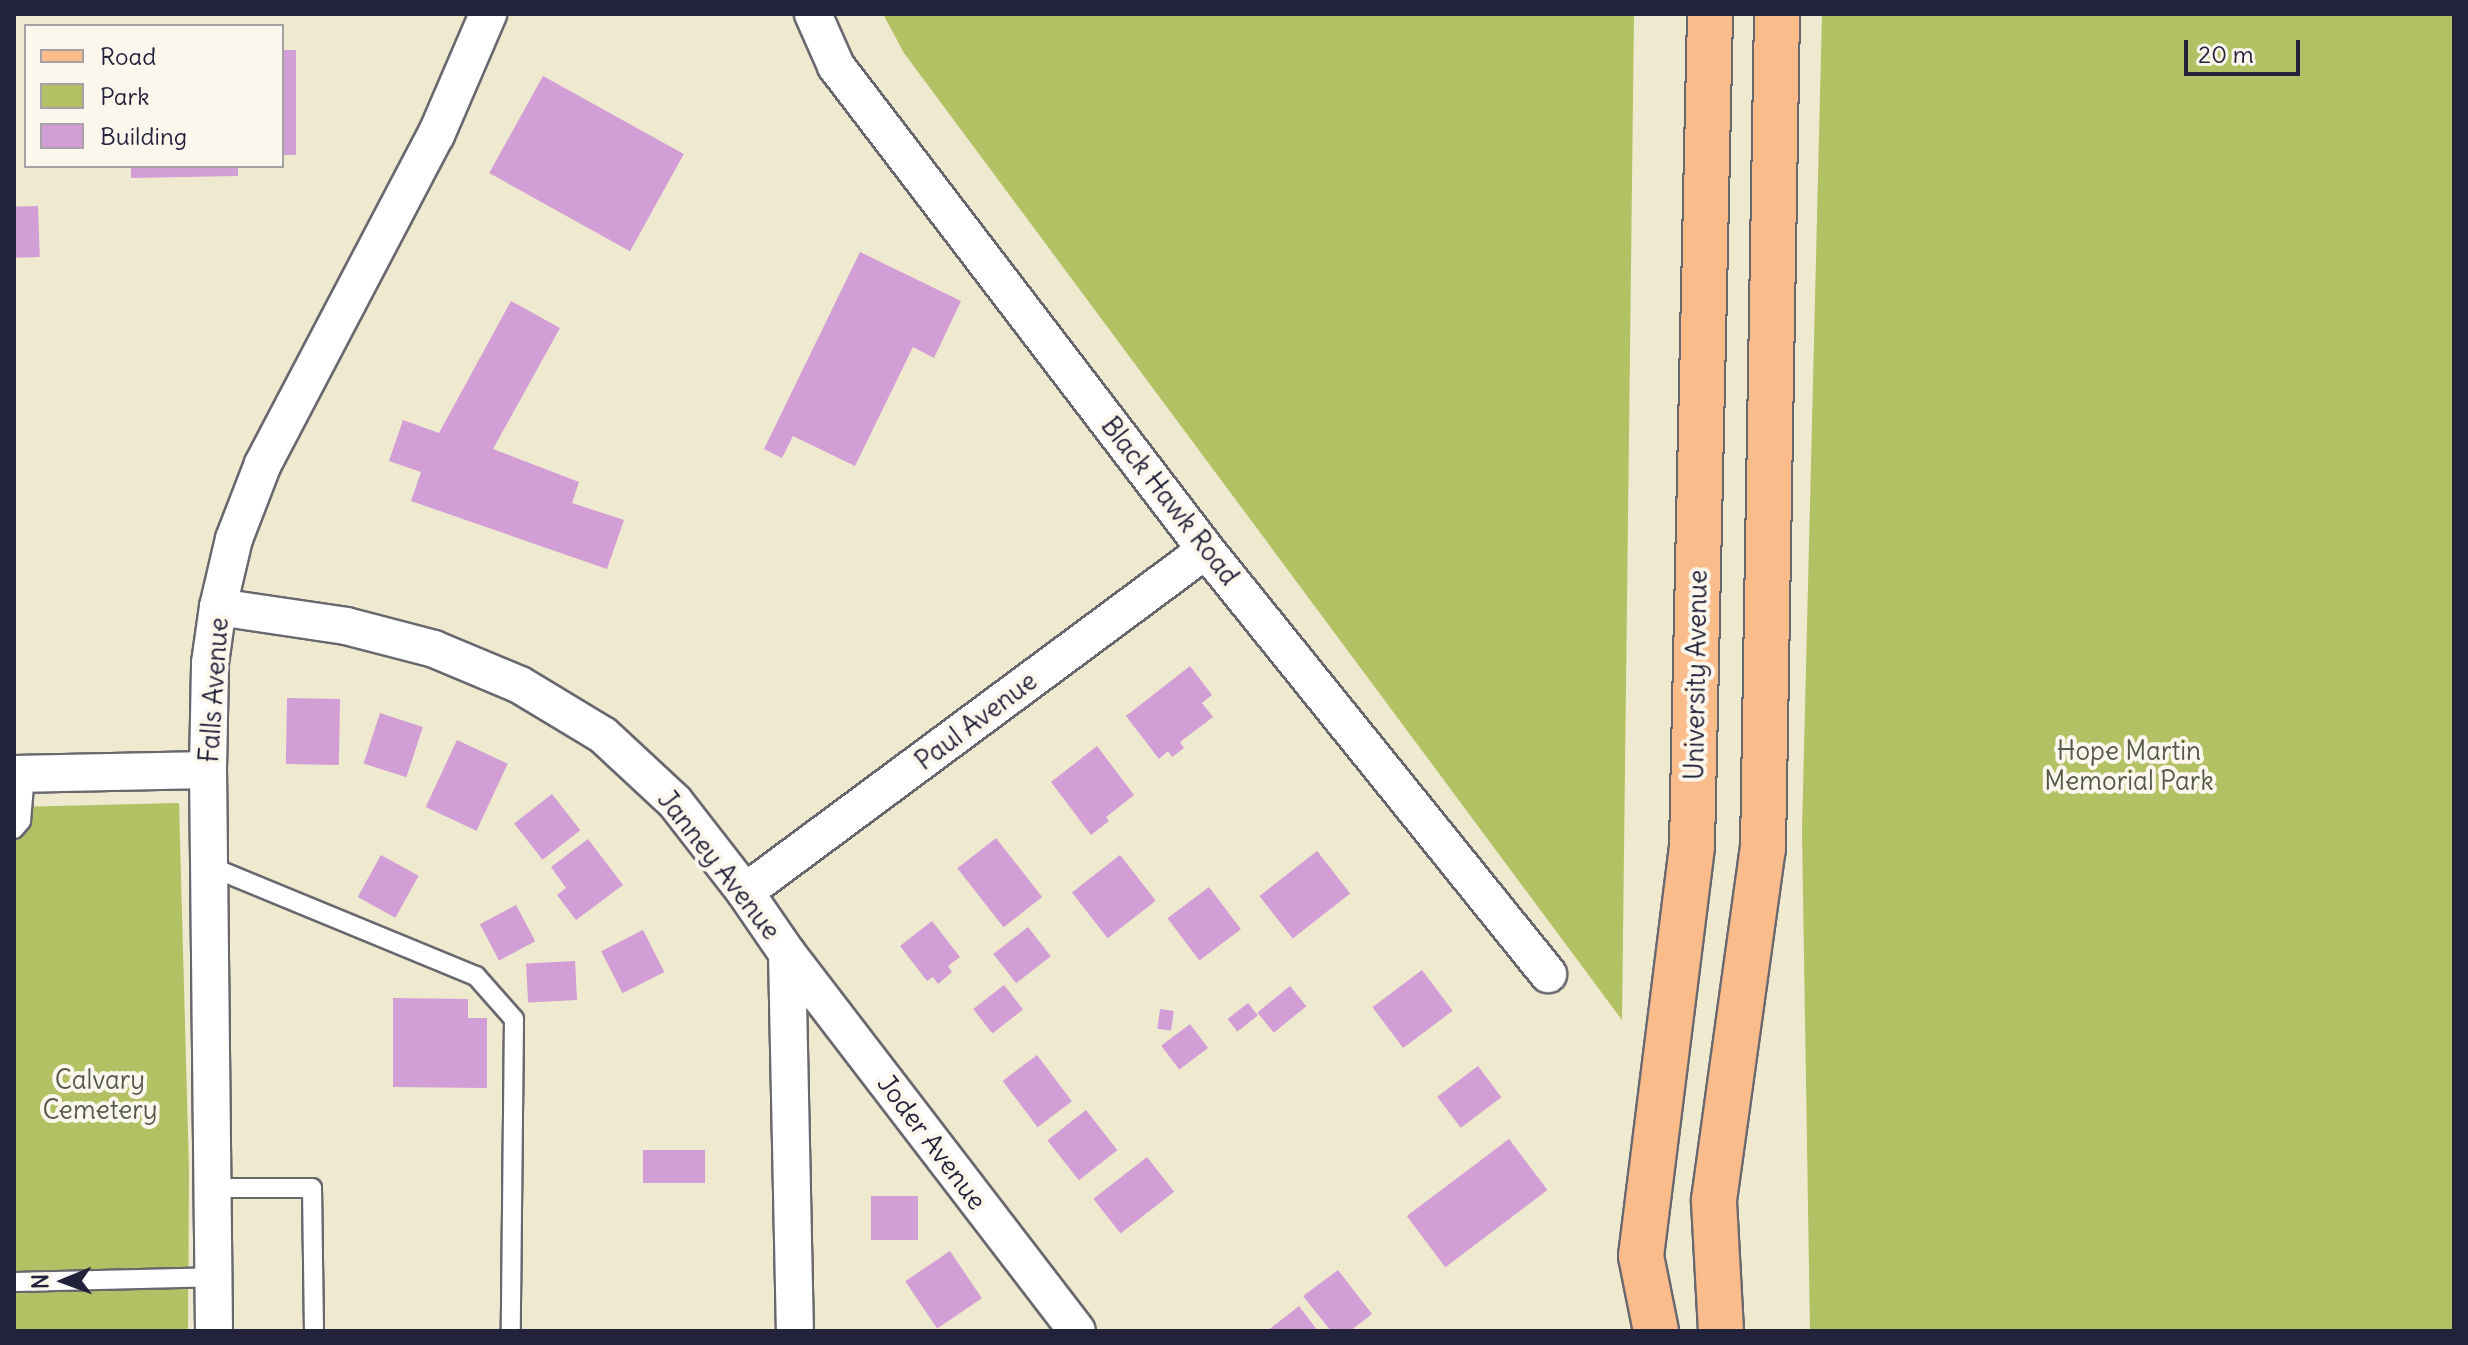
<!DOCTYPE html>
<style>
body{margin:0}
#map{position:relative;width:2468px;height:1345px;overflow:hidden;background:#efe9cf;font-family:Delius,sans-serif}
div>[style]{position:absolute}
.green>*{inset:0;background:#b2c163}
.building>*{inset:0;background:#d29ed6;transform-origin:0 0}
.roads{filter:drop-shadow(2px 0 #6a686f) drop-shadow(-2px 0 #6a686f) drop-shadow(0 2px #6a686f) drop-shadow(0 -2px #6a686f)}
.lane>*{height:18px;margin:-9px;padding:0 9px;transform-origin:9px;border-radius:9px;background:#fff}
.street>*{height:36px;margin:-18px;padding:0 18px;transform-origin:18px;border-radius:18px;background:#fff}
.primary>*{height:44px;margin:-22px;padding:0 22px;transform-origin:22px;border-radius:22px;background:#f9bc8a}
span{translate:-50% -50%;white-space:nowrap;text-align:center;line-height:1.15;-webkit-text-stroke:8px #fbf7ec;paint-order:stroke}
.street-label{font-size:26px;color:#22223b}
.park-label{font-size:26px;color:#545a49}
.frame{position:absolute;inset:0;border:16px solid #22223b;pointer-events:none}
.legend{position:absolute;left:24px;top:24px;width:260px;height:144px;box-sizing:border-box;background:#fbf7ec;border:2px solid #a4a2a5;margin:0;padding:10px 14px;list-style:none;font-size:24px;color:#22223b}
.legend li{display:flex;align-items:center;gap:16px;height:40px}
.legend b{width:40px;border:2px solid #a4a2a5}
.north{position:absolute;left:24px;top:1241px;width:80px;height:80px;-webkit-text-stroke:6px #fbf7ec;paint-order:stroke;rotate:269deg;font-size:22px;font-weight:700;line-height:32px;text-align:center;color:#22223b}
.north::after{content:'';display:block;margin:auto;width:28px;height:36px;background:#22223b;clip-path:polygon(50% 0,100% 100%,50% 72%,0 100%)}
.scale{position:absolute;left:2184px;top:40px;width:116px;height:36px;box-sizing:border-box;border:4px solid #22223b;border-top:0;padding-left:10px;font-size:24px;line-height:28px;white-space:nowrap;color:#22223b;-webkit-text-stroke:6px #fbf7ec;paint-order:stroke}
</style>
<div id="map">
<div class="green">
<i style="clip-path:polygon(883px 14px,1634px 14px,1622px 1020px,904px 53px)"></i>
<i style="clip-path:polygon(1822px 14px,2454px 14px,2454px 1331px,1810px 1331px,1802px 831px)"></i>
<i style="clip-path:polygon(179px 803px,189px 1171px,188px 1331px,14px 1331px,14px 807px)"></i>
</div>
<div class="building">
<i style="left:282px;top:50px;width:14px;height:105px"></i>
<i style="left:543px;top:76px;width:161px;height:111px;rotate:29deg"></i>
<i style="clip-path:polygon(131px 166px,238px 166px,238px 176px,131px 178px)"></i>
<i style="left:38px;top:206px;width:51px;height:24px;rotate:88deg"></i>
<i style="clip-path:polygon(860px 252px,961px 301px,934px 358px,913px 347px,855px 466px,793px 436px,782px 458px,764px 449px)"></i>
<i style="clip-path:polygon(511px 301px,560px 328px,493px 449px,579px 482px,572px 503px,624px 520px,607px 569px,411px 501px,421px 472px,389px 461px,403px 420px,439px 433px)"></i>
<i style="clip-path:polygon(1190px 666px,1212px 695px,1202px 703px,1213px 717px,1180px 742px,1184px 748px,1172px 757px,1168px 751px,1159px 759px,1126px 716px)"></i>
<i style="left:287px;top:698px;width:53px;height:66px;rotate:1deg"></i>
<i style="left:380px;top:713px;width:45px;height:53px;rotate:18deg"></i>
<i style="left:457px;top:740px;width:56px;height:74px;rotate:25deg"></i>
<i style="clip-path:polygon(1097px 746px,1134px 795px,1106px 817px,1109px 821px,1091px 835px,1051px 782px)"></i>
<i style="left:552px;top:794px;width:46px;height:48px;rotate:52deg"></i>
<i style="left:996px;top:838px;width:75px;height:49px;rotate:52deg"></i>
<i style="clip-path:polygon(588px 839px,623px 885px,576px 920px,557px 895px,566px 888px,551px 867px)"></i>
<i style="left:1317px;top:851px;width:54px;height:73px;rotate:52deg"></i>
<i style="left:381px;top:855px;width:43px;height:48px;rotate:29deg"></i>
<i style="left:1120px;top:855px;width:58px;height:61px;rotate:52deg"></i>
<i style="left:1209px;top:887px;width:53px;height:52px;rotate:53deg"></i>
<i style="left:516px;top:905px;width:41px;height:41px;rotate:62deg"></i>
<i style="clip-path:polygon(932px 921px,960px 957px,948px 966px,952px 972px,938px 984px,933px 977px,927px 981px,900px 946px)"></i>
<i style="left:1028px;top:927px;width:37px;height:44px;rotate:52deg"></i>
<i style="left:643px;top:930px;width:47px;height:47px;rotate:63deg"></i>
<i style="left:575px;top:961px;width:39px;height:49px;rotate:87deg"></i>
<i style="left:1422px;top:970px;width:51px;height:62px;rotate:53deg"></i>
<i style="left:1004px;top:985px;width:31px;height:39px;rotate:52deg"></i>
<i style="left:1290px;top:986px;width:26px;height:42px;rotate:51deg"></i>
<i style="clip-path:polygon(393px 998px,468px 999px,468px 1018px,487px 1018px,487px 1088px,393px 1087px)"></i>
<i style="left:1248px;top:1003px;width:16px;height:26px;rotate:52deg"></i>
<i style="left:1160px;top:1009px;width:14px;height:20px;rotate:8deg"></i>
<i style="left:1190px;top:1024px;width:30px;height:36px;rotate:53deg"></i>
<i style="left:1037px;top:1055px;width:58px;height:43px;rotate:53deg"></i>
<i style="left:1478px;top:1066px;width:39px;height:51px;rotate:53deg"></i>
<i style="left:1086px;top:1110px;width:51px;height:49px;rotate:52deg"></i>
<i style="left:1509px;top:1139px;width:64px;height:128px;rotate:53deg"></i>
<i style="left:705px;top:1150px;width:33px;height:62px;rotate:90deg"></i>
<i style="left:1147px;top:1157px;width:44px;height:68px;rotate:52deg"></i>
<i style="left:871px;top:1196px;width:47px;height:44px"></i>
<i style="left:950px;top:1251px;width:57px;height:54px;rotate:56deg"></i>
<i style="clip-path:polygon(1338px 1270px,1372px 1314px,1350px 1331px,1331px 1331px,1303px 1296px)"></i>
<i style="clip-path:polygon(1299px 1306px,1318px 1331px,1267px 1331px)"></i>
</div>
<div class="roads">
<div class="lane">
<i style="left:14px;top:829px;width:11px;rotate:-49deg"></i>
<i style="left:21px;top:821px;width:47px;rotate:-85.1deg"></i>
<i style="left:209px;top:866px;width:289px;rotate:22.4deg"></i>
<i style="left:476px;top:976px;width:57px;rotate:48.5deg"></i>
<i style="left:514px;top:1019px;width:312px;rotate:90.6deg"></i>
<i style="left:213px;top:1188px;width:99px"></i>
<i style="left:312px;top:1188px;width:143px;rotate:89.2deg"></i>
<i style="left:14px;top:1282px;width:199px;rotate:-1.4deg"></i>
</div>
<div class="street">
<i style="left:813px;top:14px;width:57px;rotate:66.1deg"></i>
<i style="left:836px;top:66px;width:609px;rotate:52.6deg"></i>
<i style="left:1206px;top:550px;width:545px;rotate:51.11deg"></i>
<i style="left:218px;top:607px;width:129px;rotate:8.4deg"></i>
<i style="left:346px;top:626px;width:91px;rotate:14.6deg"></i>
<i style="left:434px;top:649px;width:93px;rotate:22.7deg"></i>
<i style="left:520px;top:685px;width:97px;rotate:31.1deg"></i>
<i style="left:603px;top:735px;width:98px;rotate:42.9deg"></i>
<i style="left:675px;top:802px;width:114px;rotate:52.1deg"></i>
<i style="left:745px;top:892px;width:74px;rotate:55.5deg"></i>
<i style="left:787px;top:953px;width:378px;rotate:88.8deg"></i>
<i style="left:14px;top:774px;width:194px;rotate:-1.2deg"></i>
<i style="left:745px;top:892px;width:574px;rotate:-36.57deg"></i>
<i style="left:787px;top:953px;width:476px;rotate:52.5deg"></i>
<i style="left:214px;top:1331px;width:561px;rotate:-90.61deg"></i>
<i style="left:208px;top:770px;width:107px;rotate:-88.9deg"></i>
<i style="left:210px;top:663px;width:57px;rotate:-81.9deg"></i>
<i style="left:218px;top:607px;width:70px;rotate:-76.8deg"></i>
<i style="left:234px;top:539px;width:80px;rotate:-68.9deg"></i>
<i style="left:263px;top:464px;width:372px;rotate:-62.3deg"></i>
<i style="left:436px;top:135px;width:132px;rotate:-66.7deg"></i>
</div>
<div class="primary">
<i style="left:1656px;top:1331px;width:76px;rotate:-101.3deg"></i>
<i style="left:1641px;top:1256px;width:413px;rotate:-82.9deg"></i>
<i style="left:1692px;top:846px;width:832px;rotate:-88.76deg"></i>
<i style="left:1721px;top:1331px;width:131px;rotate:-93.1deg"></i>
<i style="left:1714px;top:1200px;width:354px;rotate:-82.1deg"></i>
<i style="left:1763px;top:849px;width:835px;rotate:-89.04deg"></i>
</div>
</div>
<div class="street-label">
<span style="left:1170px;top:501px;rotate:52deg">Black Hawk Road</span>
<span style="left:1696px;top:675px;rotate:-89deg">University Avenue</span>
<span style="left:214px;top:690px;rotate:-86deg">Falls Avenue</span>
<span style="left:976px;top:721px;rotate:-37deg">Paul Avenue</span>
<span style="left:719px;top:865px;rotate:52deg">Janney Avenue</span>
<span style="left:932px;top:1142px;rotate:53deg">Joder Avenue</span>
</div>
<div class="park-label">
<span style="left:2129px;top:766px">Hope Martin<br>Memorial Park</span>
<span style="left:100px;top:1095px">Calvary<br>Cemetery</span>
</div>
<div class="frame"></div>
<ul class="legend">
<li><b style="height:10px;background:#f9bc8a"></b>Road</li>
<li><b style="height:22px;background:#b2c163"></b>Park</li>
<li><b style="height:22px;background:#d29ed6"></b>Building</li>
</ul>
<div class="north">N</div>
<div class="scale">20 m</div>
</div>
